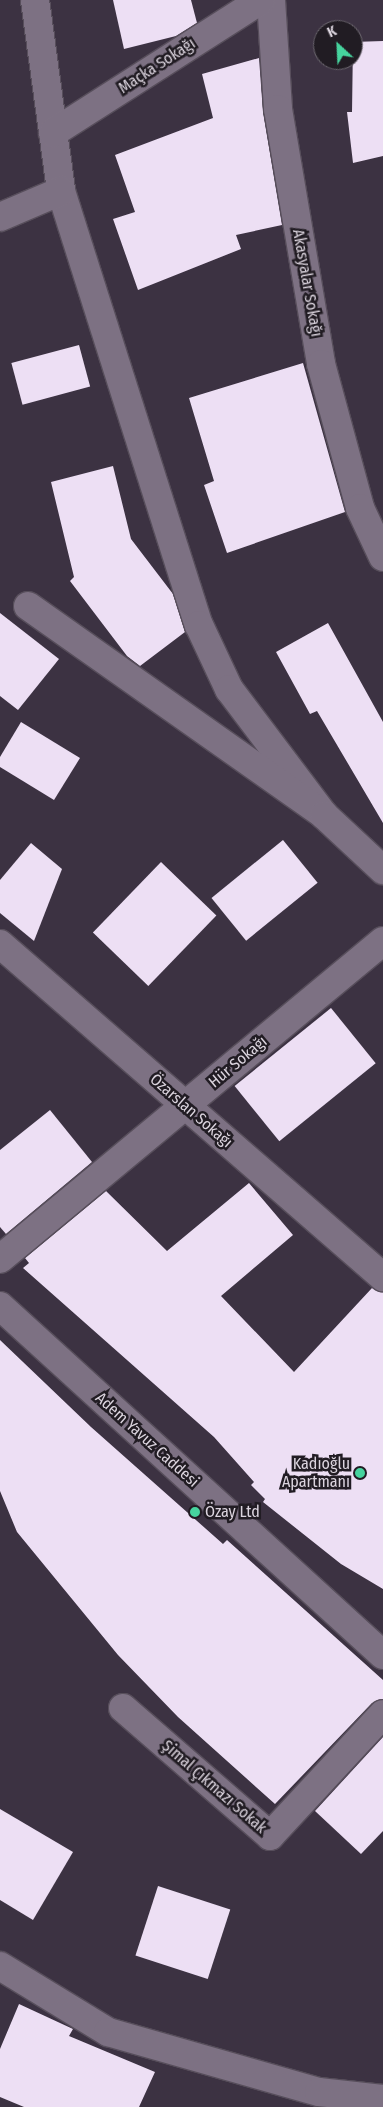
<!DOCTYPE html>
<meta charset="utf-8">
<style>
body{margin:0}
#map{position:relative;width:383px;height:2107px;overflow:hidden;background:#3c3242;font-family:"Fira Sans Condensed",sans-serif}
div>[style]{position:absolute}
.building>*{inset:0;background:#eddff4;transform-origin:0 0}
.roads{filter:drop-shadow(1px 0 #574e5b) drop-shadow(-1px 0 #574e5b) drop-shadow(0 1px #574e5b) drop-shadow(0 -1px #574e5b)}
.street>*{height:28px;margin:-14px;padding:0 14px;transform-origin:14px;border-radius:14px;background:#7d7183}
.secondary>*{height:28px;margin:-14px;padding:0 14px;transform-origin:14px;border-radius:14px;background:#7d7183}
.dots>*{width:14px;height:14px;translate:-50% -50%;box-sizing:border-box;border:2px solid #211c23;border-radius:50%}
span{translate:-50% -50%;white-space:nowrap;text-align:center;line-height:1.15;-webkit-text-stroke:5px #211c23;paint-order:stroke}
.street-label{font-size:16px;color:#dbd4de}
.poi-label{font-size:16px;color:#dbd4de}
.right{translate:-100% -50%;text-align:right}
.left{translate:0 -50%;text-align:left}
.north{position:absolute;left:313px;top:20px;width:50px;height:50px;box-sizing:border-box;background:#211c23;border:1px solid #6b666e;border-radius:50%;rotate:335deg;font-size:14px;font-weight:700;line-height:20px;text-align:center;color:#dbd4de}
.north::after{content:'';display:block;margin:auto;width:18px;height:22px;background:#46d49e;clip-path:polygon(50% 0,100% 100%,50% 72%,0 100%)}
</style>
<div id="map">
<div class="building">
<i style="clip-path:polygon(113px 0,191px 0,197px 23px,176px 36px,124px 49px)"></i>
<i style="clip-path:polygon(383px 41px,383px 156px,353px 163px,347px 112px,352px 112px,353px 42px)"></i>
<i style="clip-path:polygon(259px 58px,263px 112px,282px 225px,236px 235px,241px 249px,138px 290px,113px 219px,135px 212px,115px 155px,213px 118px,202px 74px)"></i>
<i style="left:79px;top:345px;width:43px;height:70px;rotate:75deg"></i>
<i style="clip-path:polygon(303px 363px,345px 512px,227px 553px,204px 485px,214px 481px,189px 398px)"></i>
<i style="clip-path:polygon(113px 466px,131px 539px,173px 594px,185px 632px,140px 666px,127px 656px,70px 581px,74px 577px,51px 482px)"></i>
<i style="clip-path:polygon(0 613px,59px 659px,18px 710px,0 696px)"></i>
<i style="clip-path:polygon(328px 623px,383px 722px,383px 823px,317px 711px,310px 714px,276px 652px)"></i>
<i style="clip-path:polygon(21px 722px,80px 758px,54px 800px,0 767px,0 757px)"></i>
<i style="left:283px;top:840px;width:55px;height:92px;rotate:51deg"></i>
<i style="clip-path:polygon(31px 843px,62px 869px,34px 941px,0 913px,0 880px)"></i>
<i style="left:161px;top:862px;width:77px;height:98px;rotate:44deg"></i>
<i style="left:331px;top:1008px;width:71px;height:124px;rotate:51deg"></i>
<i style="clip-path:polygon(50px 1110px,92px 1162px,6px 1234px,0 1227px,0 1150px)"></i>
<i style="clip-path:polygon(249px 1183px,293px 1235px,221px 1296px,294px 1372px,372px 1288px,383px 1292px,383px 1589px,341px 1564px,263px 1502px,265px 1499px,251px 1485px,254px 1482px,214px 1437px,23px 1268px,29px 1263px,25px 1258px,106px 1191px,167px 1251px)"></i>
<i style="clip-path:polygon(0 1340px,91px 1427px,223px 1544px,227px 1540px,383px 1680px,383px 1699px,372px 1703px,275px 1804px,178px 1717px,118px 1655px,17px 1532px,0 1491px)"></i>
<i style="clip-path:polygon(383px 1737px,383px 1831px,361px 1854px,315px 1811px)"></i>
<i style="clip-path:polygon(0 1809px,73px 1852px,33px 1920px,0 1900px)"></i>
<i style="left:158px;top:1886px;width:76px;height:73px;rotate:18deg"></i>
<i style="clip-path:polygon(19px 2004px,73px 2029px,69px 2036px,155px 2072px,139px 2107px,24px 2107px,0 2097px,0 2049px)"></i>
</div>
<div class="roads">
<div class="street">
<i style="left:35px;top:0;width:193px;rotate:82.2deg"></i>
<i style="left:61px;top:191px;width:455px;rotate:72.4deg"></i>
<i style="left:199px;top:625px;width:71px;rotate:64.9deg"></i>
<i style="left:229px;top:689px;width:158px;rotate:53deg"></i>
<i style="left:271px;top:0;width:109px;rotate:86.3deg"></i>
<i style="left:278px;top:109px;width:259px;rotate:80.4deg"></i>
<i style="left:321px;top:364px;width:149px;rotate:74.8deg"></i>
<i style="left:360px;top:508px;width:54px;rotate:64.9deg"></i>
<i style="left:53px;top:133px;width:247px;rotate:-32.6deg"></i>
<i style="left:0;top:217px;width:66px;rotate:-23.1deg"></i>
<i style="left:28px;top:606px;width:362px;rotate:35.2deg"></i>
<i style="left:324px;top:815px;width:81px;rotate:43deg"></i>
<i style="left:0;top:944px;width:508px;rotate:41.01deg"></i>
<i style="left:0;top:1259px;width:498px;rotate:-39.7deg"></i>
<i style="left:123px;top:1708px;width:195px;rotate:41deg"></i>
<i style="left:270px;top:1836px;width:166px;rotate:-47.2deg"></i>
</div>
<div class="secondary">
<i style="left:0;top:1306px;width:518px;rotate:42.34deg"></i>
<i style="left:0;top:1966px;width:127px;rotate:31.4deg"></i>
<i style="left:108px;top:2032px;width:219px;rotate:15.9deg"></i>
<i style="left:319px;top:2092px;width:64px;rotate:6.2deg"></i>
</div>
</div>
<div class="dots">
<i style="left:360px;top:1473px;background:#46d49e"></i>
<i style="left:195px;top:1512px;background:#46d49e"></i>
</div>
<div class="street-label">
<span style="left:157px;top:66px;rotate:-33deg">Maçka Sokağı</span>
<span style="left:307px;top:283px;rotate:80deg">Akasyalar Sokağı</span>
<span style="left:238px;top:1062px;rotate:-40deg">Hür Sokağı</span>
<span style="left:191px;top:1111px;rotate:41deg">Özarslan Sokağı</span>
<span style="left:147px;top:1440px;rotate:42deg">Adem Yavuz Caddesi</span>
<span style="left:214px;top:1787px;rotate:41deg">Şimal Çıkmazı Sokak</span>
</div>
<div class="poi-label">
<span class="right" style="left:350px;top:1473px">Kadıoğlu<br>Apartmanı</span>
<span class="left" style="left:205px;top:1512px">Özay Ltd</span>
</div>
<div class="north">K</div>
</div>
